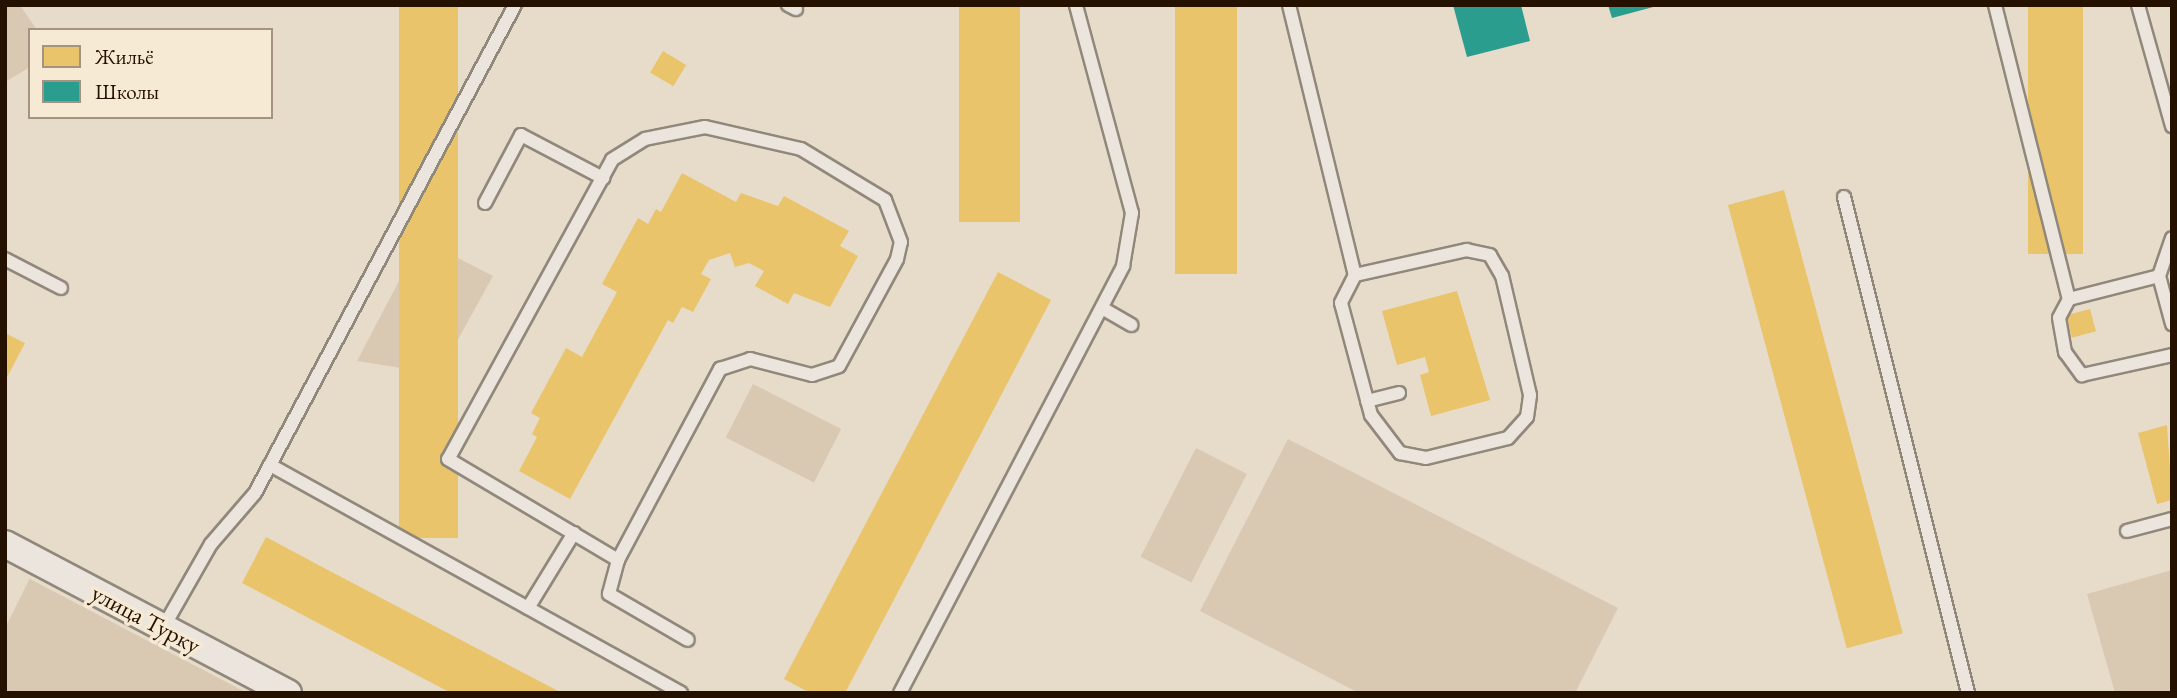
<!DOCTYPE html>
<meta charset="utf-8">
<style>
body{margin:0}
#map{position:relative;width:2177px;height:698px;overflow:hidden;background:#e7dbca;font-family:"EB Garamond",serif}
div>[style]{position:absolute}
.green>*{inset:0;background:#dac9b2;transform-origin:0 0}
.homes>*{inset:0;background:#e9c46a;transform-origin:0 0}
.schools>*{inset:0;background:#2a9d8f}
.roads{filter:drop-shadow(2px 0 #91887c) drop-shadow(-2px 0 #91887c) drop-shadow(0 2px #91887c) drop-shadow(0 -2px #91887c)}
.lane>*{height:12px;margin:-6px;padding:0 6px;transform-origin:6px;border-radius:6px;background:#ebe5dd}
.street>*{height:26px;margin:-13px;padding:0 13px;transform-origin:13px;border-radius:13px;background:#ebe5dd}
span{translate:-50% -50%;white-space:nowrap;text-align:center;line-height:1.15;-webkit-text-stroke:7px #f7ead5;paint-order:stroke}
.street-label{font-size:24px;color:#251100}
.frame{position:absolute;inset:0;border:7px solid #251100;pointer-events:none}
.legend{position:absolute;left:28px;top:28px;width:245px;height:91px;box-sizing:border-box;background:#f7ead5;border:2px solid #a39380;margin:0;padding:9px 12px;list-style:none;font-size:21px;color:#251100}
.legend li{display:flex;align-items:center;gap:14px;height:35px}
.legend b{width:35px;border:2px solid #a39380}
</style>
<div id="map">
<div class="green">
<i style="clip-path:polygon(5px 5px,20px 5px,37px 30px,30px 30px,30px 67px,5px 82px)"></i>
<i style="clip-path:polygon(421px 239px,493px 276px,439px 374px,357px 361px)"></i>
<i style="left:753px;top:384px;width:99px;height:60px;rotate:27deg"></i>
<i style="clip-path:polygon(1288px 439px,1618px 608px,1575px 693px,1359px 693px,1200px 611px)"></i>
<i style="left:1196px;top:448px;width:57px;height:122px;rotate:27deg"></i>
<i style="clip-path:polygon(2172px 570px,2172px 693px,2115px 693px,2087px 594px)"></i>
<i style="clip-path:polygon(30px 578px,30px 579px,247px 693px,5px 693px,5px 628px)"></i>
</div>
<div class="homes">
<i style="left:399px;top:5px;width:59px;height:533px"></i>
<i style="left:959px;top:5px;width:61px;height:217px"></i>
<i style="left:1175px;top:5px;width:62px;height:269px"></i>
<i style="left:2028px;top:5px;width:55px;height:249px"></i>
<i style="left:663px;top:51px;width:27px;height:25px;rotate:31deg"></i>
<i style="clip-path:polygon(682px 173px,736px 202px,741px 193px,778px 206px,784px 196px,849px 231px,840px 246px,858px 256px,830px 307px,794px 293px,788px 304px,755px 286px,764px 271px,749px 263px,735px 267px,730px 253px,709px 260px,701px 274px,711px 279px,693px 312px,682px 307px,673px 323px,668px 320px,570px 499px,519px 471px,537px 437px,532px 434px,540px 418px,531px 413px,566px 348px,582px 357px,617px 292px,602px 284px,638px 218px,648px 224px,656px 209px,661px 212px)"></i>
<i style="left:1784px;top:190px;width:459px;height:58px;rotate:75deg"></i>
<i style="clip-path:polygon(998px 272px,1051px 300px,845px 693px,810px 693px,784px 679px)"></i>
<i style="clip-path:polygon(1457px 291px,1490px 400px,1431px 416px,1420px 375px,1429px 372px,1425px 357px,1397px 365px,1382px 311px)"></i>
<i style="left:2090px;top:309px;width:23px;height:25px;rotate:75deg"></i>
<i style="clip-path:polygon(5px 333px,25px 343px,5px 381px)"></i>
<i style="clip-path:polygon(2167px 425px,2172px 500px,2157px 504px,2138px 433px)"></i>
<i style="clip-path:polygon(266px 537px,326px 569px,562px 693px,451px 693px,242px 583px)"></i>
</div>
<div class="schools">
<i style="clip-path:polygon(1453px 5px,1521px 5px,1530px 41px,1467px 57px)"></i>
<i style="clip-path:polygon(1608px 5px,1656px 5px,1657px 6px,1612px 18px)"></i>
</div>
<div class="roads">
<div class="lane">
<i style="left:788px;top:5px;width:9px;rotate:27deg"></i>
<i style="left:1289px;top:5px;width:278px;rotate:76.3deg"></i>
<i style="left:1355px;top:275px;width:31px;rotate:117deg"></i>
<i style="left:1341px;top:303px;width:116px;rotate:75deg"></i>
<i style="left:1371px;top:415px;width:48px;rotate:52.7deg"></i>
<i style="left:1400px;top:453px;width:26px;rotate:11deg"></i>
<i style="left:1426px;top:458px;width:84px;rotate:-13.7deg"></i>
<i style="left:1508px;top:438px;width:28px;rotate:-48deg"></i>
<i style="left:1527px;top:417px;width:22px;rotate:-82deg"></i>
<i style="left:1530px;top:395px;width:122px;rotate:-103.2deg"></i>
<i style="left:1502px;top:276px;width:24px;rotate:-120deg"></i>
<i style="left:1490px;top:255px;width:24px;rotate:-168deg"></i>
<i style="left:1467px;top:250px;width:115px;rotate:167.4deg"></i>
<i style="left:1995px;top:5px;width:303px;rotate:75.9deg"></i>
<i style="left:2069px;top:299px;width:93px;rotate:-14.3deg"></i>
<i style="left:2159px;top:276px;width:50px;rotate:74.8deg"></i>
<i style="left:2138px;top:5px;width:126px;rotate:74.3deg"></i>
<i style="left:1844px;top:197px;width:511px;rotate:75.96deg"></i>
<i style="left:485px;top:203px;width:77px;rotate:-62.1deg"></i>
<i style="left:521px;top:135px;width:93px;rotate:27.7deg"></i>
<i style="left:5px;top:259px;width:63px;rotate:27.4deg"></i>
<i style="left:2159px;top:276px;width:40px;rotate:-71.1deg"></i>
<i style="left:2069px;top:299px;width:21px;rotate:118deg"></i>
<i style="left:2059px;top:318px;width:35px;rotate:80deg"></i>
<i style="left:2065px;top:352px;width:29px;rotate:54deg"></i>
<i style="left:2082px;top:375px;width:92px;rotate:-12.5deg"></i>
<i style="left:1102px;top:308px;width:34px;rotate:30deg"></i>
<i style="left:1367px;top:401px;width:33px;rotate:-14deg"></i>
<i style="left:270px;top:465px;width:470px;rotate:29deg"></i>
<i style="left:2127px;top:531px;width:47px;rotate:-14.9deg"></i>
<i style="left:618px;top:560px;width:217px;rotate:-61.9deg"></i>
<i style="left:720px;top:369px;width:32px;rotate:-18deg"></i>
<i style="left:750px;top:359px;width:64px;rotate:14.5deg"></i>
<i style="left:812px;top:375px;width:28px;rotate:-18deg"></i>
<i style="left:839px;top:366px;width:122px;rotate:-61.5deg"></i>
<i style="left:897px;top:259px;width:17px;rotate:-77deg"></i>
<i style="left:901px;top:242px;width:45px;rotate:-110.9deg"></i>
<i style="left:885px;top:200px;width:98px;rotate:-148.7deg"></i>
<i style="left:801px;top:149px;width:98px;rotate:-167.1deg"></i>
<i style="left:705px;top:127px;width:61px;rotate:168.7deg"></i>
<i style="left:645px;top:139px;width:39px;rotate:148deg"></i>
<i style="left:612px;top:160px;width:341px;rotate:118.7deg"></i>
<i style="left:448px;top:459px;width:198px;rotate:30.7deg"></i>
<i style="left:618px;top:560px;width:35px;rotate:105deg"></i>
<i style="left:609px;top:594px;width:91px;rotate:30.2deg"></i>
<i style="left:528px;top:608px;width:88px;rotate:-58.5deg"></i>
<i style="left:163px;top:628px;width:97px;rotate:-60.3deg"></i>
<i style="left:211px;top:544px;width:67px;rotate:-49.2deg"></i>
<i style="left:255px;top:493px;width:553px;rotate:-61.95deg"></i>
<i style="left:900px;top:693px;width:482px;rotate:-62.4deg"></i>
<i style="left:1123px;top:266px;width:54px;rotate:-80.4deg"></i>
<i style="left:1132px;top:213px;width:215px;rotate:-105.1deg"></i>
</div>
<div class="street">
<i style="left:5px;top:544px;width:320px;rotate:27.8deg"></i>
</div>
</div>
<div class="street-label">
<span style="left:146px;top:619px;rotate:28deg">улица Турку</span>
</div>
<div class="frame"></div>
<ul class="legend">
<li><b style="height:19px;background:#e9c46a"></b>Жильё</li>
<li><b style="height:19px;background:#2a9d8f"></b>Школы</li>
</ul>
</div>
